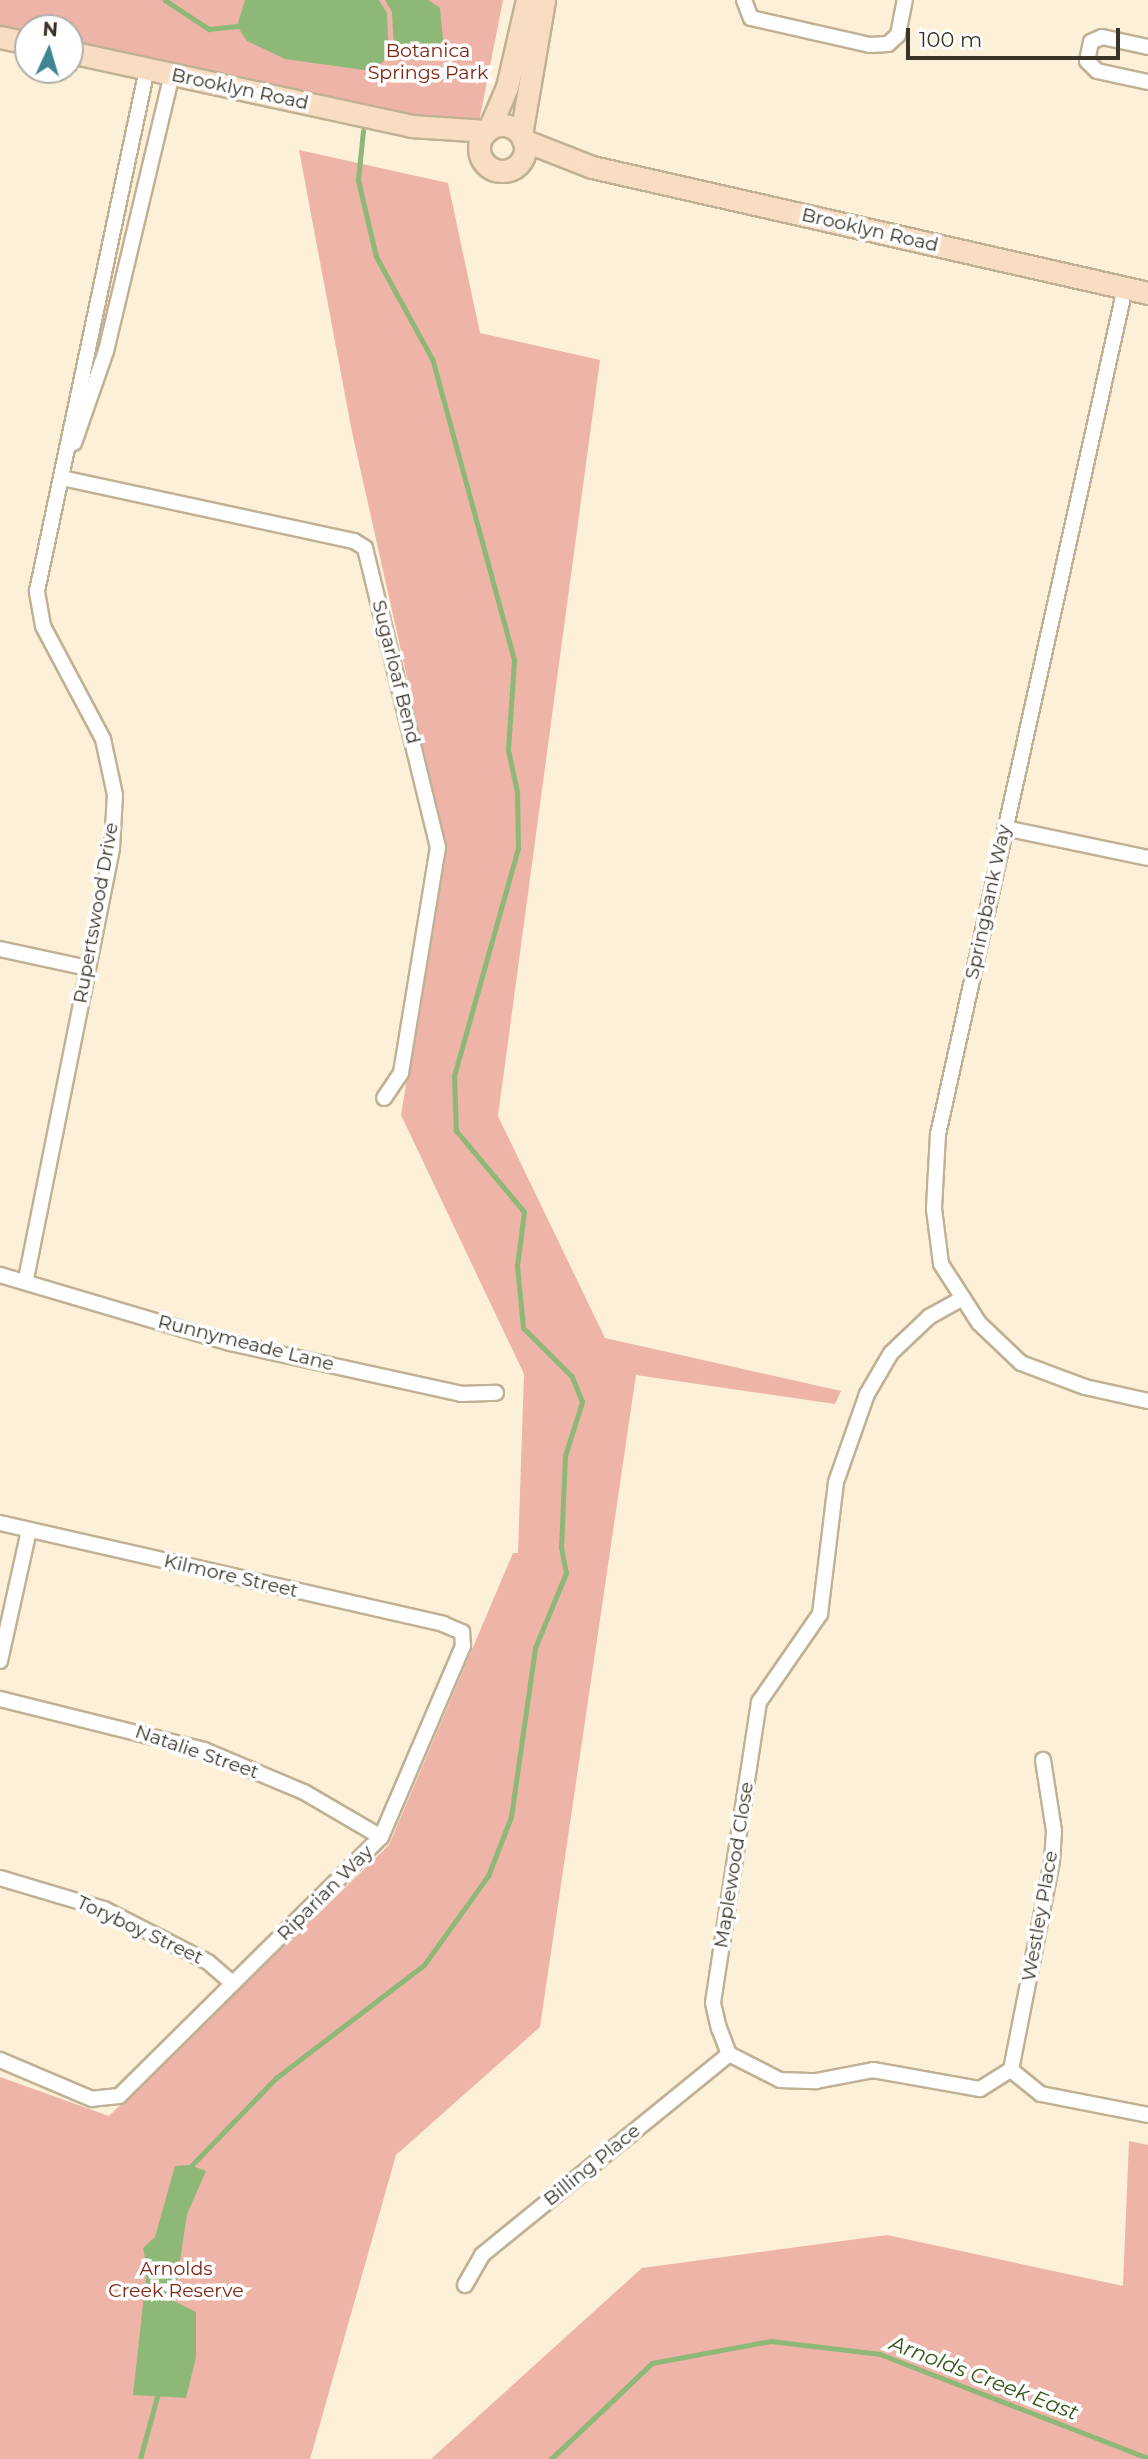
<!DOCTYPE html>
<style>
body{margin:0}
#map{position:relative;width:1148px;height:2459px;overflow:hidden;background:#fcf0d8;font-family:Montserrat,sans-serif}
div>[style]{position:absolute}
.green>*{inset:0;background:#edb4a7}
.water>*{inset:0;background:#8eb878}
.stream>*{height:4.5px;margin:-2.25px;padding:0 2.25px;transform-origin:2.25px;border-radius:2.25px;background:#8eb878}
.roads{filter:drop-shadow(2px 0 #c0b194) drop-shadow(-2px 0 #c0b194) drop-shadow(0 2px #c0b194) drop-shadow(0 -2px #c0b194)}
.street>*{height:14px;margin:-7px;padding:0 7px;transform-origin:7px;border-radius:7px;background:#fff}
.secondary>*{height:21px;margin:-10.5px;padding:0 10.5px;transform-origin:10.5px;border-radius:10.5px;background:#f9ddc3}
.secondary>.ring{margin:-10.5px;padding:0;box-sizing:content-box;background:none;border:21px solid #f9ddc3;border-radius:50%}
span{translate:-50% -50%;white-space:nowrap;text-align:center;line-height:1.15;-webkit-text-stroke:7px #fff;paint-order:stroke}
.park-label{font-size:19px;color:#812413}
.street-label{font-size:19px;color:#3a3428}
.water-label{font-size:21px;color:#305715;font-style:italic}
.north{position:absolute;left:14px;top:14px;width:70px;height:70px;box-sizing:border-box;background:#fff;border:2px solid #b0aea9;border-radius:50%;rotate:4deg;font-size:19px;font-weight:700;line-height:28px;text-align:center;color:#3a3428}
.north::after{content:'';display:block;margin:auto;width:24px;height:32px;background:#418593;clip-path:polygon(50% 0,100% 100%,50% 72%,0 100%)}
.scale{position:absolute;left:906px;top:28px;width:214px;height:32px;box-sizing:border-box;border:4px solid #3a3428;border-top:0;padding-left:9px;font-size:21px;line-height:24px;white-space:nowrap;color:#3a3428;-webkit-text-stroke:5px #fff;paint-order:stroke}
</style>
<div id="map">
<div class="green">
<i style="clip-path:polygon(0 0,503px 0,479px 122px,458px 132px,70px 49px,70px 28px,28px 28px,28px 40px,0 34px)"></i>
<i style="clip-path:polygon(299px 150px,448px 183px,480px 333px,600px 360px,498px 1116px,605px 1338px,841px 1391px,835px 1404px,636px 1375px,540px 2027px,396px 2155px,310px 2459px,0 2459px,0 2077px,109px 2116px,389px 1845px,513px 1553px,518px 1553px,524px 1374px,401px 1115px,445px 847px,352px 432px)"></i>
<i style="clip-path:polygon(1129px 2141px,1148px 2145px,1148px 2459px,431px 2459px,642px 2268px,887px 2235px,1123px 2286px)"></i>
</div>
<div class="water">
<i style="clip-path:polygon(245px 0,379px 0,387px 13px,389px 57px,371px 71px,285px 59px,247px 41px,237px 26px)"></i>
<i style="clip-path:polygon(385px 0,428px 0,440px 8px,443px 40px,429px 56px,408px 47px,394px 51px,392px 12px)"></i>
<i style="clip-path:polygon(190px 2165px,206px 2171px,187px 2214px,174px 2301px,196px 2312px,196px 2357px,186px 2398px,133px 2395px,147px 2268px,143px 2248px,155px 2237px,175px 2166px)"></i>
</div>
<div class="stream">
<i style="left:165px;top:0;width:53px;rotate:33.4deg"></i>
<i style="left:209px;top:29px;width:28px;rotate:-6deg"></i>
<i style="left:189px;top:2168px;width:125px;rotate:-46deg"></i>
<i style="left:276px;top:2078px;width:186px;rotate:-37.4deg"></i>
<i style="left:424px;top:1965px;width:110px;rotate:-54.3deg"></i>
<i style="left:488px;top:1876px;width:63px;rotate:-68.7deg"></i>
<i style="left:511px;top:1817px;width:171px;rotate:-81.9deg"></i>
<i style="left:535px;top:1648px;width:81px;rotate:-67.5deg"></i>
<i style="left:566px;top:1573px;width:25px;rotate:-101deg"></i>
<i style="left:561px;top:1548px;width:92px;rotate:-87.5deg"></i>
<i style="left:565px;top:1456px;width:57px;rotate:-72.5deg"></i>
<i style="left:582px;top:1402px;width:27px;rotate:-112deg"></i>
<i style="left:572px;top:1377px;width:69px;rotate:-135deg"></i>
<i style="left:523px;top:1328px;width:62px;rotate:-95.5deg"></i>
<i style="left:517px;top:1266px;width:54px;rotate:-82.6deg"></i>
<i style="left:524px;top:1212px;width:106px;rotate:-130deg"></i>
<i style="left:456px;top:1131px;width:55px;rotate:-92.1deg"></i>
<i style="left:454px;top:1076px;width:236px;rotate:-74.3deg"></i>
<i style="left:518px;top:849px;width:57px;rotate:-91deg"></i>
<i style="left:517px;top:792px;width:43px;rotate:-102.1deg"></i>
<i style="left:508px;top:750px;width:90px;rotate:-86.2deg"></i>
<i style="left:514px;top:660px;width:310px;rotate:-105.2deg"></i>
<i style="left:433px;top:361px;width:119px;rotate:-118.7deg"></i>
<i style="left:376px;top:257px;width:79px;rotate:-103.2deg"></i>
<i style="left:358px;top:180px;width:49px;rotate:-84.2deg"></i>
<i style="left:140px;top:2459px;width:68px;rotate:-74.7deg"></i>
<i style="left:551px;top:2459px;width:139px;rotate:-43.5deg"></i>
<i style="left:652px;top:2363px;width:121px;rotate:-10.5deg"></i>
<i style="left:771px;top:2341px;width:110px;rotate:6.8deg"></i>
<i style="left:880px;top:2354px;width:287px;rotate:21.2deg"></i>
</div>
<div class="roads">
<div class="street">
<i style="left:744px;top:0;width:19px;rotate:69deg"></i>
<i style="left:751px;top:18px;width:122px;rotate:12.8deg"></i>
<i style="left:870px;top:45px;width:18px;rotate:-3deg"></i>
<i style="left:888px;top:44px;width:13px;rotate:-42deg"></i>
<i style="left:898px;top:35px;width:36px;rotate:-79deg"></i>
<i style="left:1148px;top:47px;width:47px;rotate:-167.7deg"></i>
<i style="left:1102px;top:37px;width:12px;rotate:156deg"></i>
<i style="left:1091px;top:42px;width:19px;rotate:102deg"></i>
<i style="left:1087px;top:61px;width:14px;rotate:45deg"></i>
<i style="left:1097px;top:71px;width:52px;rotate:12.2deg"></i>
<i style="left:1125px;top:288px;width:866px;rotate:102.46deg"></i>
<i style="left:938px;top:1134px;width:75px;rotate:93.1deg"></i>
<i style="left:934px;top:1209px;width:55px;rotate:82.7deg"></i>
<i style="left:941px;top:1264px;width:70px;rotate:57.2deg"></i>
<i style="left:979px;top:1323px;width:58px;rotate:43.6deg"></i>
<i style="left:1021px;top:1363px;width:68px;rotate:20.6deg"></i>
<i style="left:1085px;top:1387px;width:65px;rotate:12.5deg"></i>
<i style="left:74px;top:443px;width:97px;rotate:-70.8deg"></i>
<i style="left:106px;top:351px;width:285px;rotate:-76.6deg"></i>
<i style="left:62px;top:478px;width:299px;rotate:12.2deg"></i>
<i style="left:354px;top:541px;width:13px;rotate:32deg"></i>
<i style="left:365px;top:548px;width:308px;rotate:76.3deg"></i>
<i style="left:438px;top:847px;width:229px;rotate:99.3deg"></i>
<i style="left:401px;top:1073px;width:30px;rotate:124deg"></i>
<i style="left:1005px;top:828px;width:146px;rotate:11.8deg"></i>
<i style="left:0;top:949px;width:89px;rotate:12.3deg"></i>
<i style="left:0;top:1275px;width:240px;rotate:16.5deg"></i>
<i style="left:230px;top:1343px;width:237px;rotate:12.4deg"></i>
<i style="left:461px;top:1394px;width:35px;rotate:-2deg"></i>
<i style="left:26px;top:1279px;width:439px;rotate:-78.7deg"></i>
<i style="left:112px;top:848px;width:53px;rotate:-86.8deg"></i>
<i style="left:115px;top:795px;width:57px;rotate:-102.1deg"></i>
<i style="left:103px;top:739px;width:128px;rotate:-118deg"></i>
<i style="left:43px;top:626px;width:36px;rotate:-100deg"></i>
<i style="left:37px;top:591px;width:533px;rotate:-78.1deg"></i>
<i style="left:963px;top:1298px;width:39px;rotate:151deg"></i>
<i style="left:929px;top:1317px;width:52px;rotate:136.5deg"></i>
<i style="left:891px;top:1353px;width:48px;rotate:120.3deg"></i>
<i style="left:867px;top:1394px;width:93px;rotate:109.4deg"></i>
<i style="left:836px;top:1482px;width:133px;rotate:96.9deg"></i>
<i style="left:820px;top:1614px;width:107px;rotate:124.7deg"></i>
<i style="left:759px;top:1702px;width:304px;rotate:98.7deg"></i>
<i style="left:713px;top:2003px;width:26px;rotate:77deg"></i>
<i style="left:719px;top:2028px;width:28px;rotate:69deg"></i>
<i style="left:729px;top:2054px;width:57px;rotate:27deg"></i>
<i style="left:780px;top:2080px;width:36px;rotate:2deg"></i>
<i style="left:816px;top:2081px;width:58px;rotate:-10.9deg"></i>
<i style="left:873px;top:2070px;width:109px;rotate:10.1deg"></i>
<i style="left:980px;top:2089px;width:36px;rotate:-32deg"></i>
<i style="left:1011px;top:2070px;width:38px;rotate:39deg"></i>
<i style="left:1041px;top:2094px;width:109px;rotate:11.1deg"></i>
<i style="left:0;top:1523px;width:454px;rotate:12.8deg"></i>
<i style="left:443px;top:1624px;width:21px;rotate:23deg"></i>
<i style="left:462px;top:1632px;width:14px;rotate:86deg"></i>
<i style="left:463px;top:1646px;width:208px;rotate:113.2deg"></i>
<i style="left:381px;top:1837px;width:368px;rotate:135.3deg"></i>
<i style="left:119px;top:2096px;width:27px;rotate:174deg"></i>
<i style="left:92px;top:2099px;width:100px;rotate:-157deg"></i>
<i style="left:0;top:1661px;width:134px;rotate:-77.5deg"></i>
<i style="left:0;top:1699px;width:210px;rotate:14deg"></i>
<i style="left:204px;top:1750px;width:108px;rotate:22.8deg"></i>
<i style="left:304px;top:1792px;width:89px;rotate:30.3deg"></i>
<i style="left:0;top:1878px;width:109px;rotate:16.6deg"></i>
<i style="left:104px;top:1909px;width:117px;rotate:27deg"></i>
<i style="left:208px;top:1962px;width:33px;rotate:41deg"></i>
<i style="left:1011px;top:2070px;width:213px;rotate:-78.9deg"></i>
<i style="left:1052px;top:1861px;width:30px;rotate:-86deg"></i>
<i style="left:1054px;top:1831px;width:72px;rotate:-98.8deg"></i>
<i style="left:465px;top:2285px;width:34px;rotate:-60deg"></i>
<i style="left:482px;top:2255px;width:318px;rotate:-39.1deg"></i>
</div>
<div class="secondary">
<i style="left:0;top:37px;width:29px;rotate:12deg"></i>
<i style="left:70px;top:52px;width:349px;rotate:12.2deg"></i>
<i style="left:411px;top:126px;width:76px;rotate:3.8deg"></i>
<i class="ring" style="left:479px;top:125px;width:25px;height:25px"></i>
<i style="left:489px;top:129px;width:46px;rotate:-66.8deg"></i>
<i style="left:507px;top:87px;width:89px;rotate:-77.1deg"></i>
<i style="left:521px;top:135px;width:137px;rotate:-80.3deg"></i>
<i style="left:523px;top:140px;width:74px;rotate:21.4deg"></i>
<i style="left:592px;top:167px;width:570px;rotate:12.77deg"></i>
</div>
</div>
<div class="park-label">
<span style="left:428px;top:62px">Botanica<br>Springs Park</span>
<span style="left:176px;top:2280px">Arnolds<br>Creek Reserve</span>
</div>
<div class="street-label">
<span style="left:240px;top:89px;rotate:12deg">Brooklyn Road</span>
<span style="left:870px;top:230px;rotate:13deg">Brooklyn Road</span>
<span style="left:396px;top:672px;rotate:76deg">Sugarloaf Bend</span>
<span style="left:988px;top:902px;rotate:-78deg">Springbank Way</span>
<span style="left:96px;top:913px;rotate:-80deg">Rupertswood Drive</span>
<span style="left:246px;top:1343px;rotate:14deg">Runnymeade Lane</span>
<span style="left:231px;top:1576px;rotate:13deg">Kilmore Street</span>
<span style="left:197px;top:1752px;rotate:19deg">Natalie Street</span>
<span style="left:734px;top:1865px;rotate:-81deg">Maplewood Close</span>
<span style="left:325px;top:1893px;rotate:-45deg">Riparian Way</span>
<span style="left:1040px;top:1916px;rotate:-80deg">Westley Place</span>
<span style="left:140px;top:1930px;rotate:25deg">Toryboy Street</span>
<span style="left:592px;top:2165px;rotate:-39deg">Billing Place</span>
</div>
<div class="water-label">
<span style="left:984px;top:2378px;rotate:21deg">Arnolds Creek East</span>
</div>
<div class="north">N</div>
<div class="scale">100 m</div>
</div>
